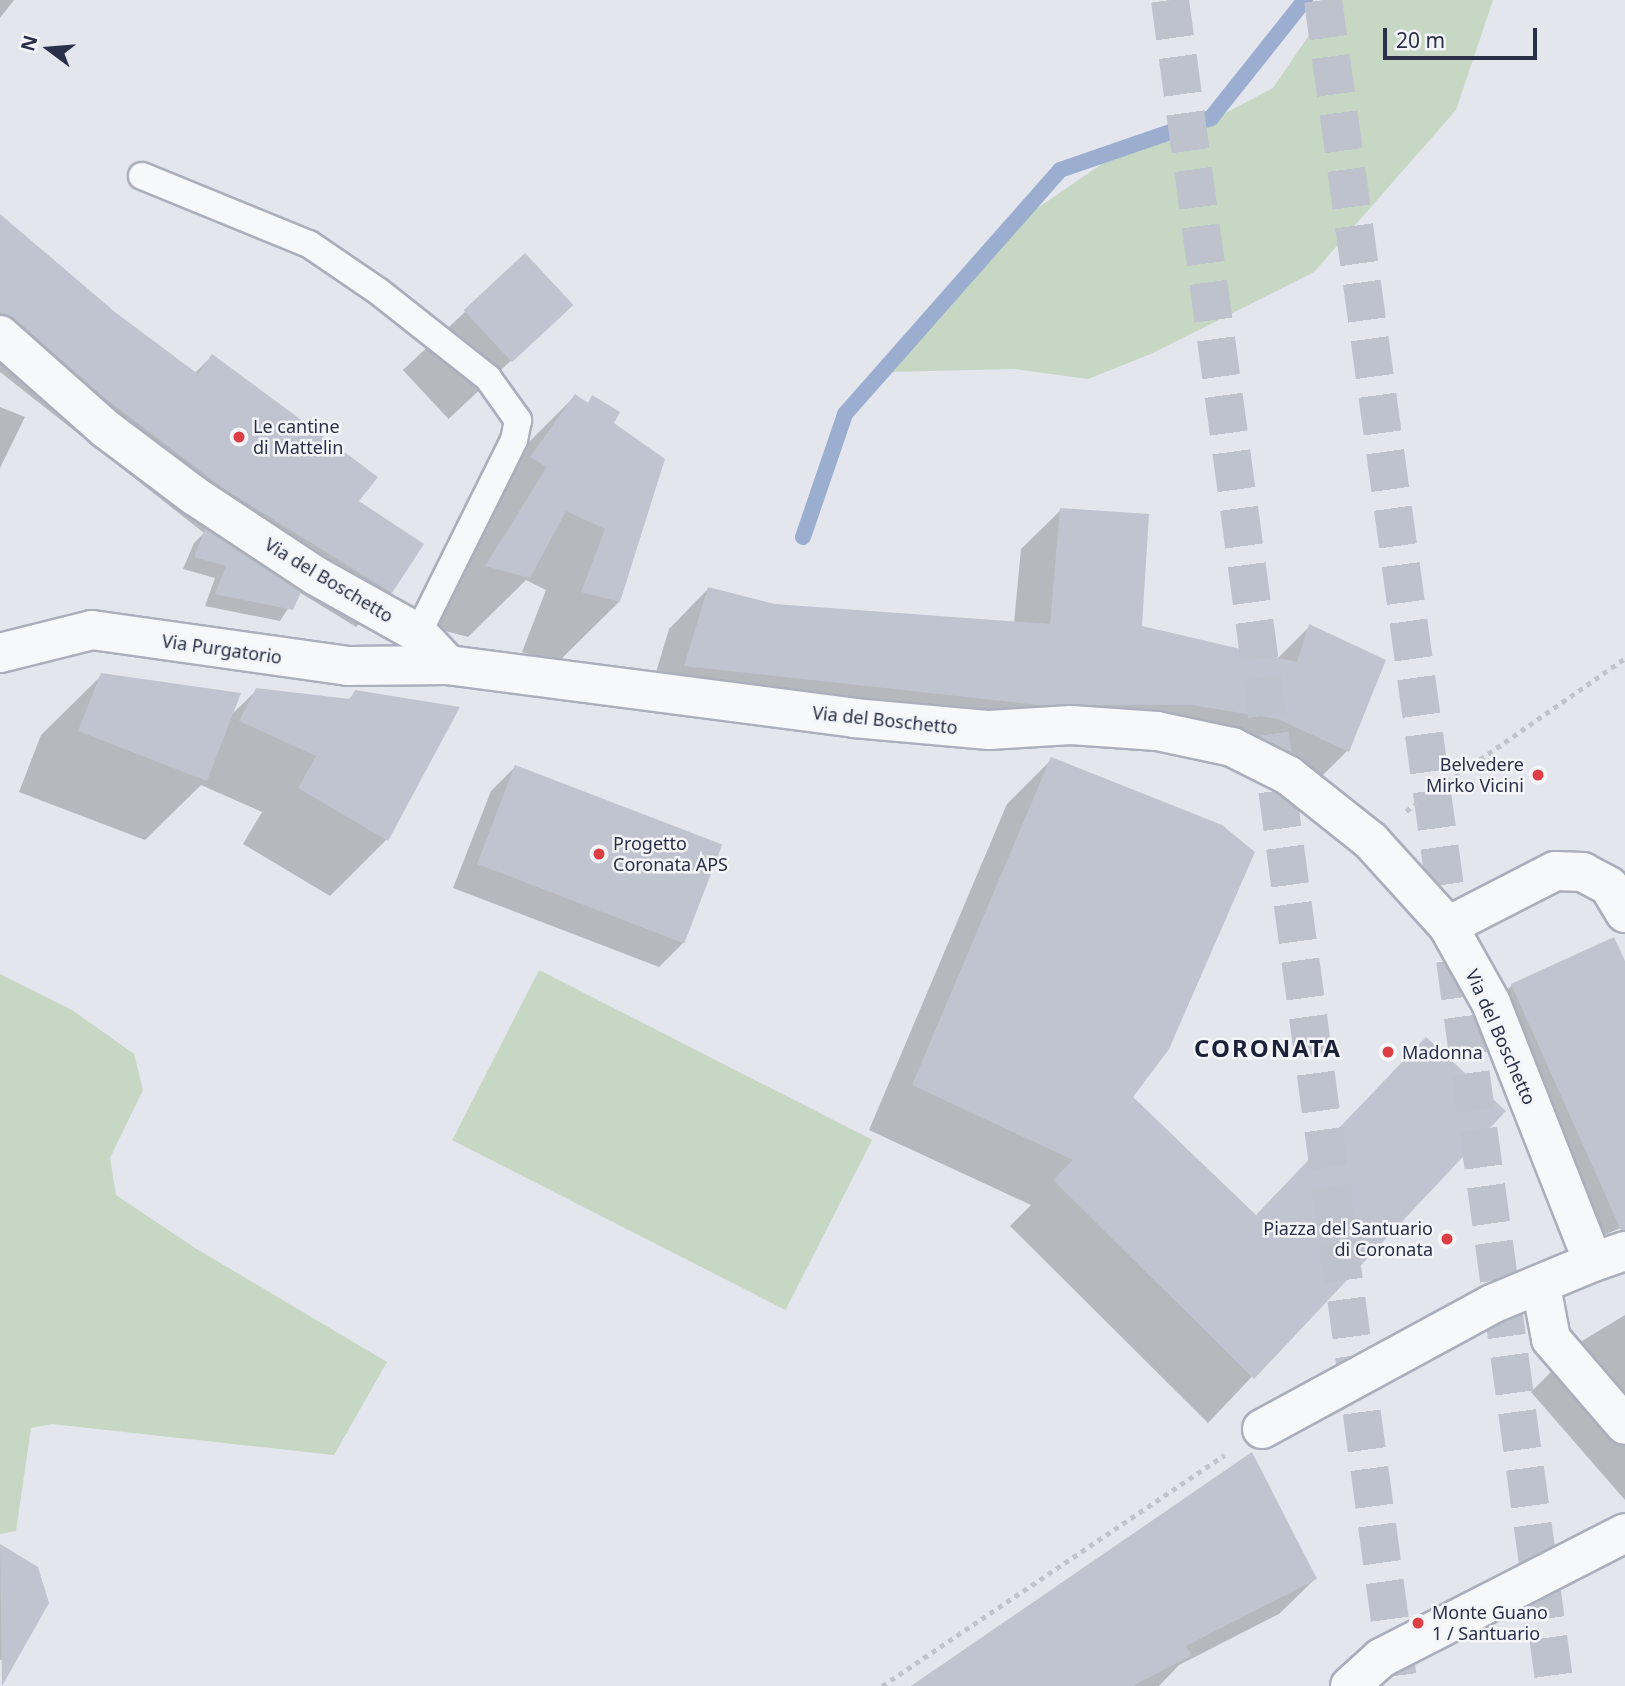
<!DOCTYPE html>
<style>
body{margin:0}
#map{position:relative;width:1625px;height:1686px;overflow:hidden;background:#e3e6ed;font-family:"Noto Sans",sans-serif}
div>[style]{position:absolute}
.green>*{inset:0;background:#c6d7c4;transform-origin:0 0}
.shadow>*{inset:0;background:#0003;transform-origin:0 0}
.stream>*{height:16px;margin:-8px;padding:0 8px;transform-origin:8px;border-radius:8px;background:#9baed0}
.building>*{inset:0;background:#c0c4d0;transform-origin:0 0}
.motorway-tunnel>*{height:38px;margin-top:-19px;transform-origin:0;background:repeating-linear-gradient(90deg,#bec2cc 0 38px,transparent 0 57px)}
.path>*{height:4.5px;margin-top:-2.25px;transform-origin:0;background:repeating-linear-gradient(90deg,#c1c4cb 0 5px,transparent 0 10px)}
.roads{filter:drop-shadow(2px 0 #abafbb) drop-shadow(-2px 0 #abafbb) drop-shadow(0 2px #abafbb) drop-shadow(0 -2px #abafbb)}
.service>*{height:26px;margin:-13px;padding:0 13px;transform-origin:13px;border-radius:13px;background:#f7f8fa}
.minor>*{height:38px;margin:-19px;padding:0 19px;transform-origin:19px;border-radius:19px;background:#f7f8fa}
.tertiary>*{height:38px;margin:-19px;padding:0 19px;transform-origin:19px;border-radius:19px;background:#f7f8fa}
.dots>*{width:19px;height:19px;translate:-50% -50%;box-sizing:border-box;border:4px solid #f4f5f9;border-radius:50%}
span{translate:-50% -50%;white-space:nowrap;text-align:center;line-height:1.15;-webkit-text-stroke:5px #f4f5f9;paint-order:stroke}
.poi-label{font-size:18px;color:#293047}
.left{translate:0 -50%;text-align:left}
.right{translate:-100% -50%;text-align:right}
.street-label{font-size:18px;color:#293047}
.district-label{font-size:24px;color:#1b2138;font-weight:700;letter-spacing:2px}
.north{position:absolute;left:14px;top:14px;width:70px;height:70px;-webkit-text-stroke:5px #f4f5f9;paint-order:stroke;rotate:286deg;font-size:19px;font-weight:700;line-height:28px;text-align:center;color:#293047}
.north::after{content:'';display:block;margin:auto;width:24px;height:32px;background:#293047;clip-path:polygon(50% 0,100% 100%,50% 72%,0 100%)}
.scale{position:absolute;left:1383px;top:28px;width:154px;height:32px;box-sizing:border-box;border:4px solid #293047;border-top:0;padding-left:9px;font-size:21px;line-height:24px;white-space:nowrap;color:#293047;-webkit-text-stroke:5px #f4f5f9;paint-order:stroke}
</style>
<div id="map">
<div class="green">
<i style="clip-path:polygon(1333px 0,1493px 0,1456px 110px,1314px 272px,1153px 353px,1088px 379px,1015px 369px,889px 372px,1007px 229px,1131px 144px,1205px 124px,1273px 88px)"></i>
<i style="left:539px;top:970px;width:374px;height:191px;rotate:27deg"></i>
<i style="clip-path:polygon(0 974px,72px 1010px,134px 1054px,143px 1090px,110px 1158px,116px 1195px,195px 1248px,387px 1362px,334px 1455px,52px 1424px,31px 1428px,16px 1531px,0 1534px)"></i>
</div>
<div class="shadow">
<i style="clip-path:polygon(0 0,14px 0,0 18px)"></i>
<i style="clip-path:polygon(0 217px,114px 313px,195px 373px,212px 356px,357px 502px,422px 544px,391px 592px,356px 627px,299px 592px,280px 621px,205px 606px,215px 578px,183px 569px,194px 543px,204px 533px,0 372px)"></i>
<i style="left:525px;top:256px;width:67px;height:167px;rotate:47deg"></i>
<i style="clip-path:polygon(575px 396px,586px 404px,593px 398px,612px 423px,619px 602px,558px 662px,522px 652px,546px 590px,526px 580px,468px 637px,426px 626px,488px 528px,471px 518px,515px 456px)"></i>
<i style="clip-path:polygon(0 407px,25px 417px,0 468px)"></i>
<i style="clip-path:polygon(1061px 510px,1140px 628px,1277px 659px,1310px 626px,1347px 751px,1308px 790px,1238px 758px,1152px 744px,646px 706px,669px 629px,708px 589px,774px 606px,1014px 623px,1021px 549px)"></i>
<i style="clip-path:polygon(102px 675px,229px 717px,257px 690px,347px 701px,356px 692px,458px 709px,386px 840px,330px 896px,243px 844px,262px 812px,201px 785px,145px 840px,19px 792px,41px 735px)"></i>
<i style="clip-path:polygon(1051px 760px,1131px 1097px,1255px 1217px,1426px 1039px,1504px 1111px,1208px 1423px,1010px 1226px,1031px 1205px,869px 1130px,1007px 804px)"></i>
<i style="clip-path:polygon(515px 767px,683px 943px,659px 967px,453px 888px,491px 791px)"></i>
<i style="clip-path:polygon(1625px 965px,1625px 1226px,1591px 1241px,1488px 1009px,1512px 985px)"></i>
<i style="clip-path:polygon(1625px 1315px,1625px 1500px,1531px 1392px,1582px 1341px)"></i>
<i style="clip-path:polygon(6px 1550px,4px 1659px,0 1660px,0 1551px)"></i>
<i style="clip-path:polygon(1315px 1579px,1279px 1614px,1179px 1665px,1159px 1686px,917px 1686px)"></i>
</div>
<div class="stream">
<i style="left:803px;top:537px;width:130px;rotate:-71.1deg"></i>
<i style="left:845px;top:414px;width:325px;rotate:-48.6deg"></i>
<i style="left:1060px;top:170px;width:160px;rotate:-19deg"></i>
<i style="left:1211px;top:118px;width:151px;rotate:-51.5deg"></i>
</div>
<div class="building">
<i style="clip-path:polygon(0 214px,115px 312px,198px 374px,212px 354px,378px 477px,359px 501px,424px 544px,392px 593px,223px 488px,101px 395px,15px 319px,0 312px)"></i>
<i style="left:525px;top:253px;width:71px;height:84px;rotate:47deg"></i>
<i style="clip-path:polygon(575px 394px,588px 403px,592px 395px,620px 412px,614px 423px,665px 459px,620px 602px,581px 592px,605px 529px,566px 511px,530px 578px,485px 566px,547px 467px,530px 457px)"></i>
<i style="clip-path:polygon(1060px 508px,1149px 514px,1142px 626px,1297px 662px,1309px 624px,1386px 660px,1349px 752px,1278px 719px,1192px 705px,1038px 705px,684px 666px,708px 587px,775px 604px,1050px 624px)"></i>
<i style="clip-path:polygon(205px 529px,301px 592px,293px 610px,215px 594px,226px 566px,194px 557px)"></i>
<i style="clip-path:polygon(101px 673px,241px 693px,207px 781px,78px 731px)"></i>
<i style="clip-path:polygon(256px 688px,350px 699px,355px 690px,460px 707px,388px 841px,298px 788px,316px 756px,239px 721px)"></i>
<i style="clip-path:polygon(1051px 757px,1222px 825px,1255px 852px,1169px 1049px,1133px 1097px,1256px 1215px,1426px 1037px,1506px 1111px,1254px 1379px,1053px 1180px,1073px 1160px,912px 1085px)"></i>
<i style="left:515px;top:765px;width:222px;height:106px;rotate:21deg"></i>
<i style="clip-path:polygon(1614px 937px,1625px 961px,1625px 1230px,1621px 1230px,1511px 984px)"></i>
<i style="clip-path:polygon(1252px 1452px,1317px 1579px,1186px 1646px,1192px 1655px,1133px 1686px,911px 1686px)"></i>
<i style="clip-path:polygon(0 1544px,38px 1567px,49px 1603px,2px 1686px)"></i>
</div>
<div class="motorway-tunnel">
<i style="left:1170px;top:0;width:1701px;rotate:82.27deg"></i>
<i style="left:1323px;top:0;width:1702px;rotate:82.17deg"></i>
</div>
<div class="path">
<i style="left:1406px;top:811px;width:267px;rotate:-34.9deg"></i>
<i style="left:882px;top:1686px;width:413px;rotate:-34deg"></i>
</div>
<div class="roads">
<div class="service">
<i style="left:142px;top:176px;width:180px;rotate:22.2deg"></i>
<i style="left:309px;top:244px;width:83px;rotate:34.3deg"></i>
<i style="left:378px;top:291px;width:140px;rotate:38.3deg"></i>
<i style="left:488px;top:378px;width:52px;rotate:54.5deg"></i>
<i style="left:518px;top:420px;width:20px;rotate:101deg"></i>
<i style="left:514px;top:440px;width:216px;rotate:116.4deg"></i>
</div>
<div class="minor">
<i style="left:0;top:335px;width:142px;rotate:41.6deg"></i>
<i style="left:106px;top:429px;width:111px;rotate:37deg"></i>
<i style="left:195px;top:496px;width:145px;rotate:33.5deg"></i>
<i style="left:316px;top:576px;width:117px;rotate:29.2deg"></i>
<i style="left:418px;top:633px;width:44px;rotate:46.8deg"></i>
<i style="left:0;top:653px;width:95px;rotate:-14deg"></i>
<i style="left:92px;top:630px;width:259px;rotate:8deg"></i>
<i style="left:348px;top:666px;width:100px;rotate:-0.6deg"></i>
<i style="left:448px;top:665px;width:409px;rotate:7.4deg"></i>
<i style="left:854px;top:718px;width:136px;rotate:5.1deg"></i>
<i style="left:989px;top:730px;width:82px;rotate:-3.5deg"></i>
<i style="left:1071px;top:725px;width:86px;rotate:4deg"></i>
<i style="left:1157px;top:731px;width:77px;rotate:12deg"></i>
<i style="left:1232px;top:747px;width:63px;rotate:26.6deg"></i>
<i style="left:1288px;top:775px;width:106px;rotate:38.5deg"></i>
<i style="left:1371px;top:841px;width:115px;rotate:47.8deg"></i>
<i style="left:1541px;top:1286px;width:54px;rotate:79.3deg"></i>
<i style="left:1551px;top:1339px;width:113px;rotate:49.3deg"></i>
<i style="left:1262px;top:1429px;width:262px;rotate:-28.5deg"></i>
<i style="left:1492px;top:1304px;width:109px;rotate:-22.6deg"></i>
<i style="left:1350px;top:1686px;width:42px;rotate:-42.1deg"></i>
<i style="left:1381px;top:1658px;width:274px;rotate:-27.1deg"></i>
</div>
<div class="tertiary">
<i style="left:1625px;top:913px;width:31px;rotate:-121deg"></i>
<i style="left:1609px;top:886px;width:30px;rotate:-152deg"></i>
<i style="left:1583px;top:872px;width:28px;rotate:-178deg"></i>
<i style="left:1555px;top:871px;width:120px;rotate:152.8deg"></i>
<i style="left:1448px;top:926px;width:88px;rotate:60.8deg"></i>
<i style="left:1491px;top:1003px;width:278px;rotate:68.5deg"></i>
<i style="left:1593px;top:1262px;width:34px;rotate:-19deg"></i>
</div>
</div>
<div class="dots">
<i style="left:239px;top:437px;background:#dc3e43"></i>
<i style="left:1538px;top:775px;background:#dc3e43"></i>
<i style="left:599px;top:854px;background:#dc3e43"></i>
<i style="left:1388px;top:1052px;background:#dc3e43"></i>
<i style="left:1447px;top:1239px;background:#dc3e43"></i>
<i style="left:1418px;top:1623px;background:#dc3e43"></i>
</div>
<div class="poi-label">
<span class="left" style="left:253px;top:437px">Le cantine<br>di Mattelin</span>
<span class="right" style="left:1524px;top:775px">Belvedere<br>Mirko Vicini</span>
<span class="left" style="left:613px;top:854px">Progetto<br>Coronata APS</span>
<span class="left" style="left:1402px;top:1052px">Madonna</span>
<span class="right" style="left:1433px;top:1239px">Piazza del Santuario<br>di Coronata</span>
<span class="left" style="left:1432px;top:1623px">Monte Guano<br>1 / Santuario</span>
</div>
<div class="street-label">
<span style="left:329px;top:580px;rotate:31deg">Via del Boschetto</span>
<span style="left:222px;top:649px;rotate:8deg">Via Purgatorio</span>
<span style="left:885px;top:720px;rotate:6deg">Via del Boschetto</span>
<span style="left:1501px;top:1037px;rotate:66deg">Via del Boschetto</span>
</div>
<div class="district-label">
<span style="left:1268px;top:1048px">CORONATA</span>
</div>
<div class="north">N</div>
<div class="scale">20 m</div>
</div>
